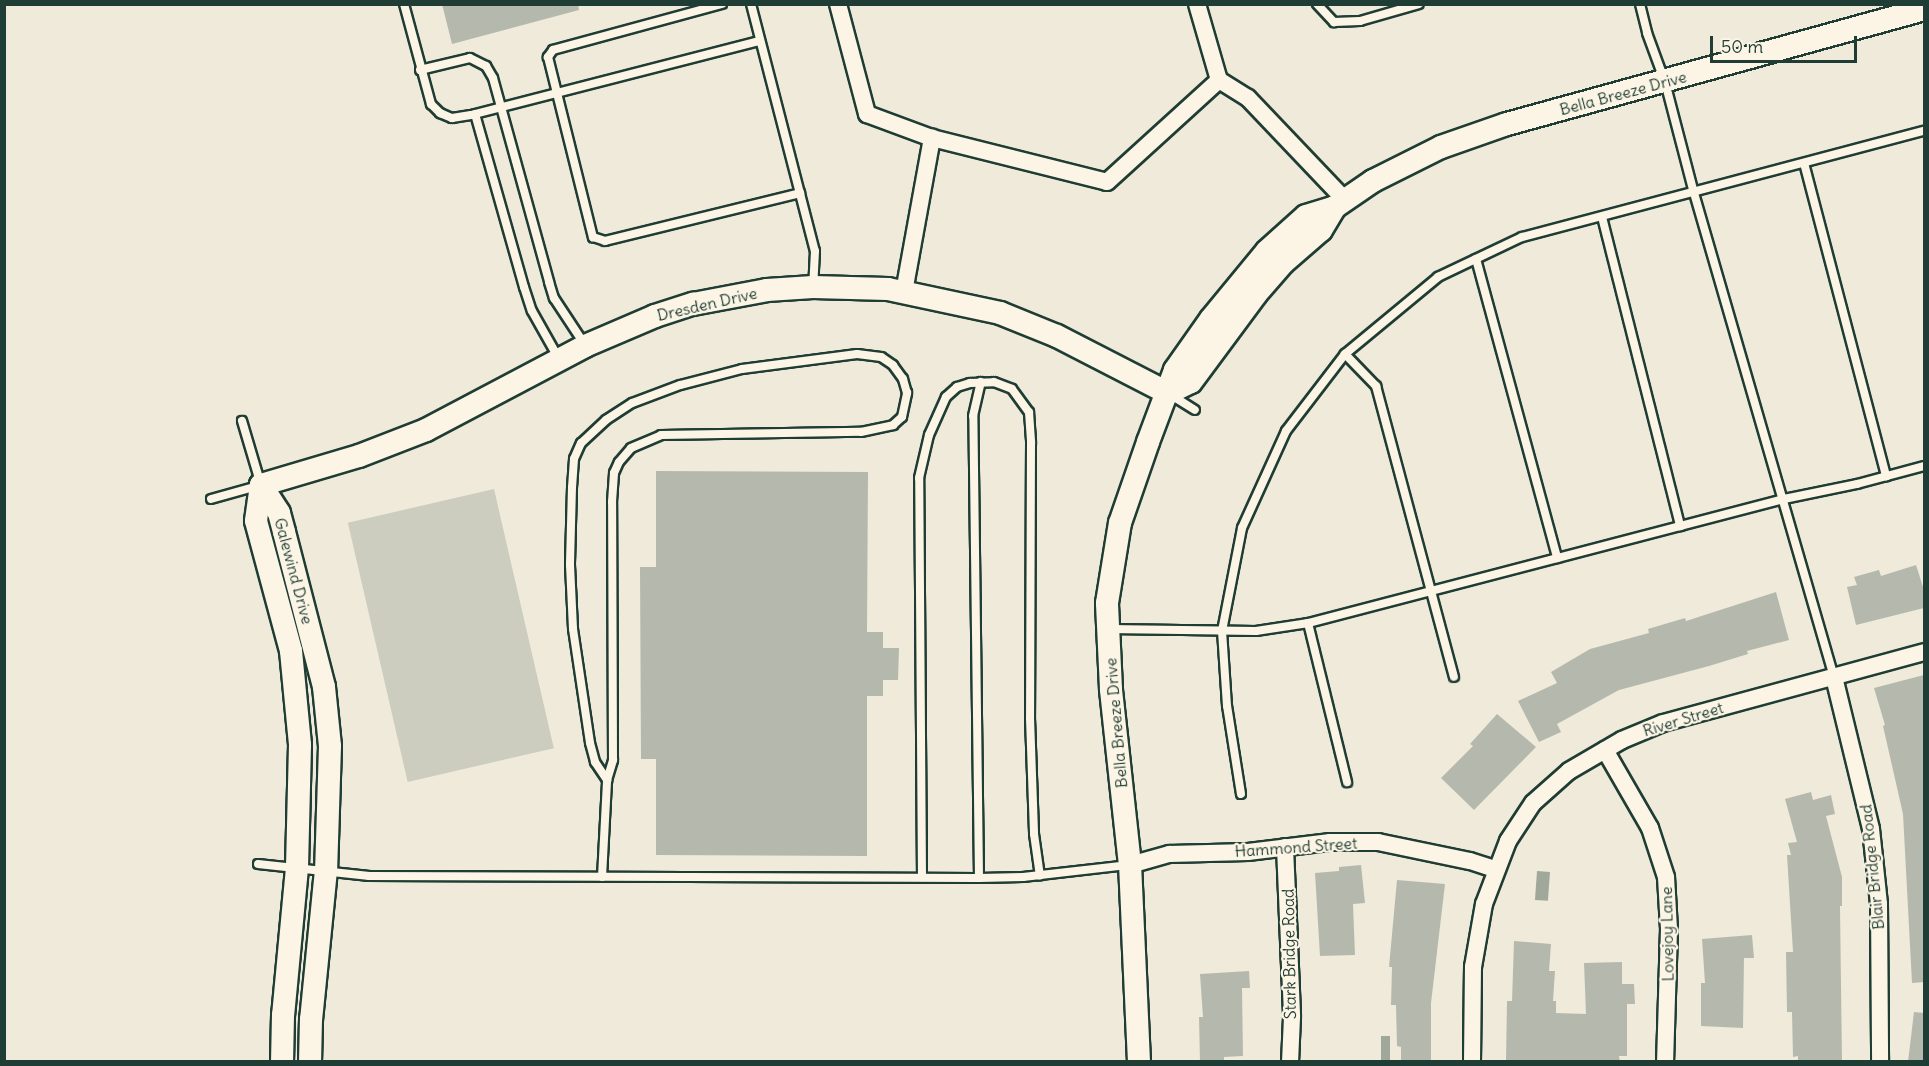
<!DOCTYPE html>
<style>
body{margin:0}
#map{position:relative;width:1929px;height:1066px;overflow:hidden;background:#efeada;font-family:Delius,sans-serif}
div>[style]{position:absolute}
.green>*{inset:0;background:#cccdbf;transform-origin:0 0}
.water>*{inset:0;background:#9fa89a;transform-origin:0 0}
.building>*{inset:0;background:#b5b9ad}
.roads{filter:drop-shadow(2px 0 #1f3d34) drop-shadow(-2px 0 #1f3d34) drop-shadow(0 2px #1f3d34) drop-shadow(0 -2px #1f3d34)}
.lane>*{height:8px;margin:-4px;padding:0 4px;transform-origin:4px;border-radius:4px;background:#fcf5e5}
.street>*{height:16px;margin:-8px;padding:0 8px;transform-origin:8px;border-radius:8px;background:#fcf5e5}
.secondary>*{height:22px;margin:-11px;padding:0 11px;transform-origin:11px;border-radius:11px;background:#fcf5e5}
span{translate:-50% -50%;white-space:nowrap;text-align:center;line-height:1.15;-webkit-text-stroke:4.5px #fcf5e5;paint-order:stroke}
.street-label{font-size:16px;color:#1f3d34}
.frame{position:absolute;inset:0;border:6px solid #1f3d34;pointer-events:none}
.scale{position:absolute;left:1710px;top:36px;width:147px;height:27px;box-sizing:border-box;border:3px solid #1f3d34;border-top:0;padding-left:8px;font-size:18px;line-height:21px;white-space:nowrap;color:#1f3d34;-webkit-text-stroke:4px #fcf5e5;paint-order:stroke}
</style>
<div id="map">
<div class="green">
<i style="left:494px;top:489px;width:266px;height:150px;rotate:77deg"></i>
</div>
<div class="water">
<i style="left:1537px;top:871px;width:13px;height:29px;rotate:4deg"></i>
<i style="left:1381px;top:1036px;width:9px;height:25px"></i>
</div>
<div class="building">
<i style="clip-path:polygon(442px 4px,578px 4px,579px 10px,452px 44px)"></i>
<i style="clip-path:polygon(656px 471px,868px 472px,867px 632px,883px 632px,883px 648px,899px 648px,898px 680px,883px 680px,883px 696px,867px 696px,867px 856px,656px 855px,656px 759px,641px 759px,640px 567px,656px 567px)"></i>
<i style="clip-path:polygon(1916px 565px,1924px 590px,1924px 608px,1856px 625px,1847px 587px,1857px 585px,1854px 577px,1879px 570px,1881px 576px)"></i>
<i style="clip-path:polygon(1776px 592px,1789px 640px,1747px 651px,1748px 654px,1709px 666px,1619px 690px,1557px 724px,1561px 732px,1539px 742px,1518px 701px,1557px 683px,1551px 672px,1590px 649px,1649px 633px,1648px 629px,1685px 618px,1686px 621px)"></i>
<i style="clip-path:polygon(1924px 675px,1924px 982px,1912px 983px,1903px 814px,1883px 726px,1885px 725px,1874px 688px)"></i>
<i style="clip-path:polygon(1497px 714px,1536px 747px,1474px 810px,1441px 778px,1473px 746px,1470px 744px)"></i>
<i style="clip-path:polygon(1811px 792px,1813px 800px,1831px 795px,1835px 814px,1826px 816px,1842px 877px,1842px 906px,1840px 906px,1842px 1062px,1798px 1062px,1798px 1056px,1793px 1057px,1792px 1012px,1787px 1012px,1786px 952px,1793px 952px,1787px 855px,1791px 855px,1788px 843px,1797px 842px,1785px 799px)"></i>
<i style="clip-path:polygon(1361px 865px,1365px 903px,1353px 904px,1355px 955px,1320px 956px,1315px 873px,1339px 871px,1339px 867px)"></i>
<i style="clip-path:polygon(1397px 880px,1445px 884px,1431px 1003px,1431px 1062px,1401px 1062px,1401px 1047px,1397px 1046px,1396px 1005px,1391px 1005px,1392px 967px,1389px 967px)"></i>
<i style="clip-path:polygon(1752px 935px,1754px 958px,1744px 958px,1743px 1028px,1701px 1026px,1701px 983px,1705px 983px,1702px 939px)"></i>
<i style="clip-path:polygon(1514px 941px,1551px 944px,1549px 971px,1555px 971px,1553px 1001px,1556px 1001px,1556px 1013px,1586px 1014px,1584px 963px,1622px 962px,1622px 984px,1634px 984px,1635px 1004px,1627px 1004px,1627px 1056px,1619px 1056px,1620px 1062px,1506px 1062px,1507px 1001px,1512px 1001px)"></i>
<i style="clip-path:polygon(1249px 971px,1250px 988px,1242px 988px,1243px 1056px,1224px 1057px,1224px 1062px,1200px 1062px,1199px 1017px,1203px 1017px,1200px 974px)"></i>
<i style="clip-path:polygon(1914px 1012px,1924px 1013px,1924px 1062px,1908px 1062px)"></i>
</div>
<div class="roads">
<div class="lane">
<i style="left:404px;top:4px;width:104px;rotate:74.9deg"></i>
<i style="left:431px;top:104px;width:13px;rotate:45deg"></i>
<i style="left:440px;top:113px;width:13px;rotate:23deg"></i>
<i style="left:452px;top:118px;width:19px;rotate:-9deg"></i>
<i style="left:471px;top:115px;width:298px;rotate:-14.4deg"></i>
<i style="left:722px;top:4px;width:175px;rotate:164.8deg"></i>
<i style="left:553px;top:50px;width:9px;rotate:126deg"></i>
<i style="left:548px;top:57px;width:186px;rotate:76deg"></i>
<i style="left:593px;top:237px;width:13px;rotate:18deg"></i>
<i style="left:605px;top:241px;width:201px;rotate:-13.8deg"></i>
<i style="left:751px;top:4px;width:255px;rotate:75.5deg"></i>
<i style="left:815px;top:251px;width:36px;rotate:93deg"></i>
<i style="left:1317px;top:4px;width:25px;rotate:47deg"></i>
<i style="left:1334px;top:22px;width:26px;rotate:-2deg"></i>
<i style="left:1360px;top:21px;width:61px;rotate:-16.1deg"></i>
<i style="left:1640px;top:4px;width:30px;rotate:76deg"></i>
<i style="left:1647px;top:33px;width:52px;rotate:69.8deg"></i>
<i style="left:1665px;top:82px;width:115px;rotate:75.4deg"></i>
<i style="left:1694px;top:193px;width:504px;rotate:73.87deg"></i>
<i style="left:420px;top:70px;width:51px;rotate:-13.5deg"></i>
<i style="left:470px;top:58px;width:18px;rotate:27deg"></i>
<i style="left:486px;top:66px;width:14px;rotate:60deg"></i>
<i style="left:493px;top:78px;width:212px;rotate:74.6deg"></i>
<i style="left:549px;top:282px;width:17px;rotate:73deg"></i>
<i style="left:554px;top:298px;width:56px;rotate:56.6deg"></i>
<i style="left:475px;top:114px;width:180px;rotate:74.2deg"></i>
<i style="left:524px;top:287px;width:25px;rotate:72deg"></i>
<i style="left:532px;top:311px;width:55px;rotate:60.6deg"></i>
<i style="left:1804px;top:163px;width:324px;rotate:75.3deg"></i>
<i style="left:1602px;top:217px;width:319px;rotate:75.8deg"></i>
<i style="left:1476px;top:259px;width:310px;rotate:74.8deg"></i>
<i style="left:1345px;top:354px;width:45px;rotate:45.9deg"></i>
<i style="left:1376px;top:386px;width:301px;rotate:75deg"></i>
<i style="left:1171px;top:395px;width:28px;rotate:32deg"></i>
<i style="left:211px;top:499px;width:52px;rotate:-15.6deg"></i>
<i style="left:261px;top:485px;width:67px;rotate:-106.5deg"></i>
<i style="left:1308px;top:623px;width:164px;rotate:76.2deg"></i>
<i style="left:1108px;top:629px;width:148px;rotate:0.8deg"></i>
<i style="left:1256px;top:631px;width:53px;rotate:-8.7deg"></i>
<i style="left:1308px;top:623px;width:492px;rotate:-14.6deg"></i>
<i style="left:1784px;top:499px;width:75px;rotate:-11.6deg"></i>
<i style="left:1857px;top:484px;width:69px;rotate:-15deg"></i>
<i style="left:1241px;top:794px;width:89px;rotate:-99deg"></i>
<i style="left:1227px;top:706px;width:75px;rotate:-93.8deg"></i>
<i style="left:1222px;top:631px;width:105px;rotate:-79deg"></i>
<i style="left:1242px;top:528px;width:107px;rotate:-65.6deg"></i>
<i style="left:1286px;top:431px;width:97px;rotate:-52.5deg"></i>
<i style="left:1345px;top:354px;width:121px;rotate:-39.6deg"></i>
<i style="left:1438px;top:277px;width:93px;rotate:-25.5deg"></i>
<i style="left:1522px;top:237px;width:416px;rotate:-14.8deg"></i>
<i style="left:258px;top:864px;width:112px;rotate:6.2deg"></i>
<i style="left:369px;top:876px;width:610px;rotate:0.19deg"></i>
<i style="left:979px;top:878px;width:44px;rotate:-1.3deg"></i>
<i style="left:1023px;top:877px;width:107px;rotate:-6.5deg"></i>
<i style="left:602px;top:877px;width:97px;rotate:-87deg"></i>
<i style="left:607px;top:780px;width:21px;rotate:-73deg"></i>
<i style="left:613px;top:760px;width:258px;rotate:-90.2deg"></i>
<i style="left:612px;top:502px;width:29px;rotate:-86deg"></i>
<i style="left:614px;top:473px;width:12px;rotate:-66deg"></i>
<i style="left:619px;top:462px;width:18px;rotate:-49deg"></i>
<i style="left:631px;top:448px;width:33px;rotate:-23deg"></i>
<i style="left:661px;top:435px;width:200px;rotate:-0.9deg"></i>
<i style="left:861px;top:432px;width:33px;rotate:-12deg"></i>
<i style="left:893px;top:425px;width:12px;rotate:-42deg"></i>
<i style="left:902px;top:417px;width:25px;rotate:-78deg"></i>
<i style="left:907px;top:393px;width:15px;rotate:-106deg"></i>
<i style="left:903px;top:379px;width:17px;rotate:-126deg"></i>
<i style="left:893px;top:365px;width:14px;rotate:-146deg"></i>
<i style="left:881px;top:357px;width:24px;rotate:-173deg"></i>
<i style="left:857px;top:354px;width:116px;rotate:172.6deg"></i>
<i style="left:742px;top:369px;width:64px;rotate:165.5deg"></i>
<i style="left:680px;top:385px;width:51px;rotate:159.4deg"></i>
<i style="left:632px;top:403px;width:31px;rotate:147deg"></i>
<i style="left:606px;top:420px;width:34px;rotate:137deg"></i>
<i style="left:581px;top:443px;width:17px;rotate:114deg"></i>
<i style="left:574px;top:459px;width:28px;rotate:94deg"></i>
<i style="left:572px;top:487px;width:78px;rotate:91.5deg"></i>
<i style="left:570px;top:565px;width:64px;rotate:87.3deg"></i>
<i style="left:573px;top:629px;width:115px;rotate:81.5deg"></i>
<i style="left:590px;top:743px;width:20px;rotate:75deg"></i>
<i style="left:595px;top:762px;width:22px;rotate:56deg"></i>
<i style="left:922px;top:877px;width:399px;rotate:-90.4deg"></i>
<i style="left:919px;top:478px;width:44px;rotate:-76.9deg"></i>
<i style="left:929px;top:435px;width:42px;rotate:-65.9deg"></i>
<i style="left:946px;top:397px;width:15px;rotate:-42deg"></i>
<i style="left:957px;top:387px;width:14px;rotate:-17deg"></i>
<i style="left:970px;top:383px;width:24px;rotate:-2deg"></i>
<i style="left:994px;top:382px;width:19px;rotate:21deg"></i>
<i style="left:1012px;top:389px;width:29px;rotate:54deg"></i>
<i style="left:1029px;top:412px;width:31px;rotate:86deg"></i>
<i style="left:1031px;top:443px;width:275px;rotate:90.2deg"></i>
<i style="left:1030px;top:718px;width:116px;rotate:88deg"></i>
<i style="left:1034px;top:834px;width:42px;rotate:81.9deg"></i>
<i style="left:979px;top:878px;width:462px;rotate:-90.7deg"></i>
<i style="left:973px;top:416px;width:35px;rotate:-77deg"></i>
</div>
<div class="street">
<i style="left:838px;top:4px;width:114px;rotate:75.2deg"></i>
<i style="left:867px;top:114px;width:69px;rotate:20.3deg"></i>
<i style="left:932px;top:138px;width:180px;rotate:14.1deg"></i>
<i style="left:1107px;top:182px;width:151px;rotate:-42.3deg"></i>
<i style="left:1197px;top:4px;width:79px;rotate:73.9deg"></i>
<i style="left:1219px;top:80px;width:34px;rotate:32deg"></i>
<i style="left:1248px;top:98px;width:141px;rotate:46.4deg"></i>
<i style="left:904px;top:292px;width:157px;rotate:-79.7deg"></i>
<i style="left:1834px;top:677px;width:156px;rotate:76.3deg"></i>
<i style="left:1871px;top:829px;width:75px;rotate:83.9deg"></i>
<i style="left:1879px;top:904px;width:158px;rotate:89.6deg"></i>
<i style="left:1605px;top:750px;width:90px;rotate:60deg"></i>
<i style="left:1650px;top:828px;width:52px;rotate:71.9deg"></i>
<i style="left:1666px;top:877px;width:52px;rotate:86.7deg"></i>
<i style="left:1669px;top:929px;width:133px;rotate:91.7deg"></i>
<i style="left:1285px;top:847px;width:170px;rotate:87.6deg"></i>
<i style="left:1292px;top:1017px;width:45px;rotate:92.5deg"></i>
<i style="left:1130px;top:865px;width:41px;rotate:-15.8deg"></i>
<i style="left:1169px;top:854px;width:79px;rotate:-1.5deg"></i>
<i style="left:1248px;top:852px;width:83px;rotate:-7deg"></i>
<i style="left:1330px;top:842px;width:48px"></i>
<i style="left:1378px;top:842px;width:94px;rotate:11.7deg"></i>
<i style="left:1470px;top:861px;width:28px;rotate:18deg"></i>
<i style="left:1472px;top:1062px;width:95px;rotate:-89.4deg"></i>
<i style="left:1473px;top:967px;width:64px;rotate:-80.1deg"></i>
<i style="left:1484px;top:904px;width:67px;rotate:-69.1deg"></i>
<i style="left:1508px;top:841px;width:45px;rotate:-56.7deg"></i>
<i style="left:1533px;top:803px;width:48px;rotate:-41.6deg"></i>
<i style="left:1569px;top:771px;width:61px;rotate:-30.3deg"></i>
<i style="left:1622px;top:740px;width:44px;rotate:-22.5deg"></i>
<i style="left:1663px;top:723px;width:270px;rotate:-15.2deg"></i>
</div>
<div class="secondary">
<i style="left:1168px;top:393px;width:25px;rotate:-26deg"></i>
<i style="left:1191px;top:382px;width:109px;rotate:-53.5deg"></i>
<i style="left:1256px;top:294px;width:41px;rotate:-48.9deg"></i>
<i style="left:1283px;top:263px;width:50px;rotate:-41deg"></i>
<i style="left:1321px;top:230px;width:27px;rotate:-59deg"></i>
<i style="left:261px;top:485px;width:102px;rotate:-16.5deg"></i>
<i style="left:359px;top:456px;width:72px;rotate:-21.2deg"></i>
<i style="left:426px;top:430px;width:180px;rotate:-27.8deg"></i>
<i style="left:585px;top:346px;width:76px;rotate:-23.2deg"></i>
<i style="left:655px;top:316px;width:40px;rotate:-18deg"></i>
<i style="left:693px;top:304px;width:75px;rotate:-10.7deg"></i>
<i style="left:767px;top:290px;width:46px;rotate:-3.7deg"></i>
<i style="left:813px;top:287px;width:75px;rotate:1.5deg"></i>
<i style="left:888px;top:289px;width:115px;rotate:12.1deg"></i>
<i style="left:1000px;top:313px;width:61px;rotate:22deg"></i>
<i style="left:1057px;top:336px;width:125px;rotate:27.2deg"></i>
<i style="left:261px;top:485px;width:33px;rotate:57deg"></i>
<i style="left:279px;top:513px;width:20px;rotate:75deg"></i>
<i style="left:284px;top:532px;width:160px;rotate:75.5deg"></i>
<i style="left:324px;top:687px;width:59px;rotate:84.2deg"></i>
<i style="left:330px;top:746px;width:124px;rotate:91.8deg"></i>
<i style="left:326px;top:870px;width:150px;rotate:95.7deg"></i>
<i style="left:311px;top:1019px;width:43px;rotate:91.3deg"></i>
<i style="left:261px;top:485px;width:36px;rotate:98deg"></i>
<i style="left:256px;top:521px;width:135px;rotate:74.9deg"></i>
<i style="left:291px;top:651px;width:94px;rotate:84.5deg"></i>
<i style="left:300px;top:745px;width:123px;rotate:91.4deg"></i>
<i style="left:297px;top:868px;width:148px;rotate:95.4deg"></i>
<i style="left:283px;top:1015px;width:47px;rotate:91.2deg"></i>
<i style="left:1139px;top:1062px;width:197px;rotate:-92.6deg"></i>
<i style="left:1130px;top:865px;width:177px;rotate:-96.2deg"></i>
<i style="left:1111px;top:689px;width:86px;rotate:-92.7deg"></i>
<i style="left:1107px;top:603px;width:81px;rotate:-80.8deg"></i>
<i style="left:1120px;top:523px;width:86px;rotate:-70.9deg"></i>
<i style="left:1148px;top:442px;width:77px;rotate:-69.4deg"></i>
<i style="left:1175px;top:370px;width:62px;rotate:-54.8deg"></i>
<i style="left:1211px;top:319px;width:88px;rotate:-50.5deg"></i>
<i style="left:1267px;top:251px;width:52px;rotate:-41.9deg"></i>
<i style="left:1306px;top:216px;width:30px;rotate:-17deg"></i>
<i style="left:1335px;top:207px;width:46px;rotate:-34.4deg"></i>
<i style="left:1373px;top:181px;width:76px;rotate:-26.6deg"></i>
<i style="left:1441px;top:147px;width:70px;rotate:-19.2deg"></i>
<i style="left:1507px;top:124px;width:433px;rotate:-15.4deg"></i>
</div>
</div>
<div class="street-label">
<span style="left:1623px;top:93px;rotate:-15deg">Bella Breeze Drive</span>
<span style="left:707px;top:304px;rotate:-13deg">Dresden Drive</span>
<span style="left:294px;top:571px;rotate:75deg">Galewind Drive</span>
<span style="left:1683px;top:719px;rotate:-17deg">River Street</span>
<span style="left:1116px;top:723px;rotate:-95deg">Bella Breeze Drive</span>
<span style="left:1296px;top:847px;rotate:-4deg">Hammond Street</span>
<span style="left:1872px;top:867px;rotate:-96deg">Blair Bridge Road</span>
<span style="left:1667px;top:934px;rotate:-91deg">Lovejoy Lane</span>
<span style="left:1289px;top:954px;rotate:-91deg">Stark Bridge Road</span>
</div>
<div class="frame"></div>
<div class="scale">50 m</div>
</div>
